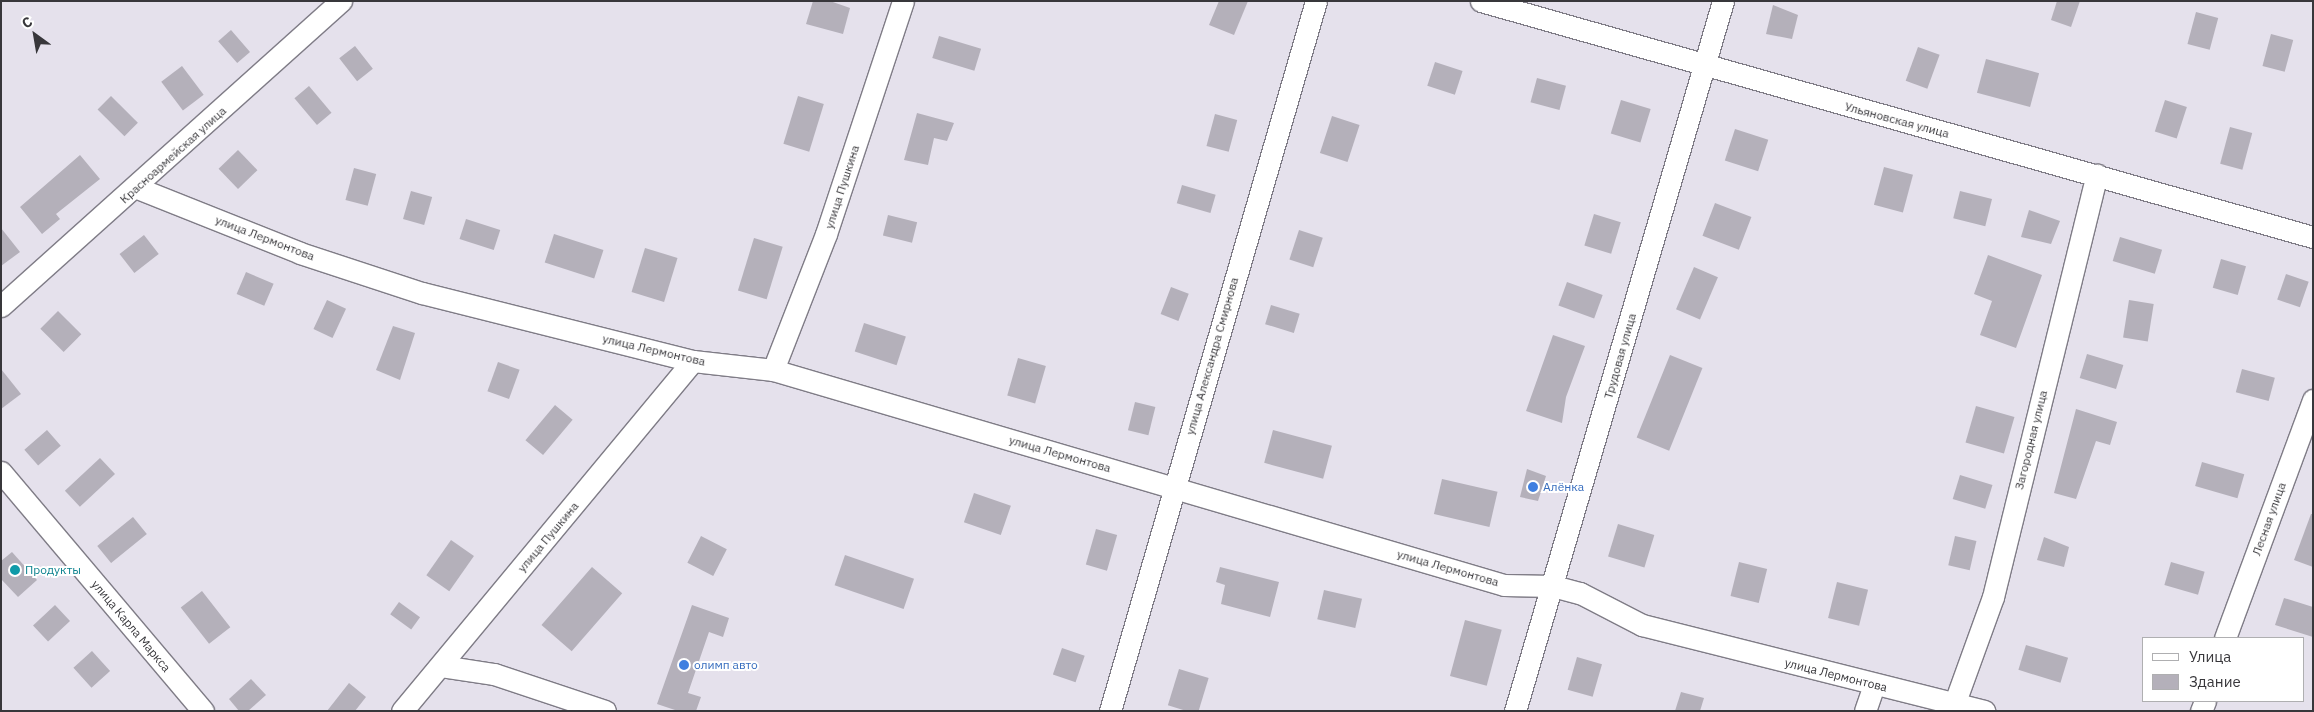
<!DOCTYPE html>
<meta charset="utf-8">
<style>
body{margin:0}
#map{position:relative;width:2314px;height:712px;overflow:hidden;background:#e5e1ec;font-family:"IBM Plex Sans",sans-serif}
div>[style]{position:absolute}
.building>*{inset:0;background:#b4b0ba;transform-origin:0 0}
.roads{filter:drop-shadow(1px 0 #7f7c86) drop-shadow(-1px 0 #7f7c86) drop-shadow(0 1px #7f7c86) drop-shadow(0 -1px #7f7c86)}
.minor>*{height:21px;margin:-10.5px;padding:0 10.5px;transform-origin:10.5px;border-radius:10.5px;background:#fff}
.dots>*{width:14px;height:14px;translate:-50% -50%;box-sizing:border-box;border:2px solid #fff;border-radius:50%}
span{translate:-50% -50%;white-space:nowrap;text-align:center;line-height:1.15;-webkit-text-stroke:4px #fff;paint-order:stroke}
.street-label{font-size:12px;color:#38373b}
.shop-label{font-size:12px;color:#366cbe}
.left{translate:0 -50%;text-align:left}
.culture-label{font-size:12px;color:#0d838f}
.frame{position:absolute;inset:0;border:2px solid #38373b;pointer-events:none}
.legend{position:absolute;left:2142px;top:637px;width:162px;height:65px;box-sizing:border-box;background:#fff;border:1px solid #afafb1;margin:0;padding:6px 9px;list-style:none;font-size:15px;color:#38373b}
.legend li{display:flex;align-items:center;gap:10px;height:25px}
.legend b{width:25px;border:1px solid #afafb1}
.north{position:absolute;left:10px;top:10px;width:50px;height:50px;-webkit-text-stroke:4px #fff;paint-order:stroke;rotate:328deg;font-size:14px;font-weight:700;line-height:20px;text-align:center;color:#38373b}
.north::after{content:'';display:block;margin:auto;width:18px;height:22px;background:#38373b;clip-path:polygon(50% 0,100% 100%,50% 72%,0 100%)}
</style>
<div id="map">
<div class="building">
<i style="clip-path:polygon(813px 1px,830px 1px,850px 8px,843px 34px,806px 24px)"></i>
<i style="clip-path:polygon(1219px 1px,1248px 1px,1234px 35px,1209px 25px)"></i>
<i style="clip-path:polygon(2057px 1px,2080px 1px,2071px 27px,2051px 20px)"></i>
<i style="clip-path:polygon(1773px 5px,1798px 15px,1792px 39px,1766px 34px)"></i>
<i style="left:2196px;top:12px;width:23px;height:33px;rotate:15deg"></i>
<i style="left:231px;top:30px;width:29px;height:17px;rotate:49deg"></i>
<i style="left:2271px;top:34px;width:23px;height:33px;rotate:15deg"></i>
<i style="left:939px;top:36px;width:44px;height:23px;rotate:17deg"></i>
<i style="left:355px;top:46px;width:29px;height:20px;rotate:52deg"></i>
<i style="left:1918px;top:47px;width:23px;height:36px;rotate:20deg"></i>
<i style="left:1986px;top:59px;width:55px;height:35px;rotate:15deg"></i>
<i style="left:1435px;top:62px;width:29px;height:25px;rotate:18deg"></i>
<i style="left:182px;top:66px;width:36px;height:26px;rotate:53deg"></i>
<i style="left:1537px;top:78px;width:30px;height:25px;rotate:15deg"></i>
<i style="left:309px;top:86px;width:35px;height:19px;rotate:50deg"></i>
<i style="left:111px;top:96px;width:38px;height:19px;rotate:45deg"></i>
<i style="left:798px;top:96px;width:27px;height:50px;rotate:17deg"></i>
<i style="left:1621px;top:100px;width:31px;height:35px;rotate:17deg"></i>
<i style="left:2165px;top:100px;width:23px;height:33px;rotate:18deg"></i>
<i style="clip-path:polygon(917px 113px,954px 123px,947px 141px,934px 138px,928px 165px,904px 160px)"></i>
<i style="left:1215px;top:114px;width:23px;height:33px;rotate:15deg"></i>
<i style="left:1332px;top:116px;width:29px;height:39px;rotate:18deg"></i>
<i style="left:2230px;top:127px;width:23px;height:38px;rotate:15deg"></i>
<i style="left:1735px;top:129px;width:35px;height:33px;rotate:18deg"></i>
<i style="left:238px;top:150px;width:28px;height:27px;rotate:46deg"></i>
<i style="clip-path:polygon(80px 155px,100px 179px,56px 214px,60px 219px,42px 234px,20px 207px)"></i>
<i style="left:1884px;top:167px;width:30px;height:39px;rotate:15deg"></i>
<i style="left:354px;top:168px;width:23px;height:33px;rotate:15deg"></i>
<i style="left:1182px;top:185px;width:35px;height:19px;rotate:16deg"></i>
<i style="left:411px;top:191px;width:22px;height:29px;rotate:16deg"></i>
<i style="left:1960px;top:191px;width:33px;height:28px;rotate:14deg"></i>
<i style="left:1715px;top:203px;width:39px;height:35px;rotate:21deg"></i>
<i style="clip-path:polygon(2029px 210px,2060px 221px,2051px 244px,2021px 237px)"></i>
<i style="left:1594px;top:214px;width:28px;height:33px;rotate:17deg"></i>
<i style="left:888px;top:215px;width:30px;height:21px;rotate:14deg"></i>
<i style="left:466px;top:219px;width:36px;height:21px;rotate:18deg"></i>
<i style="clip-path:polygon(1px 228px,20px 252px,1px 266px)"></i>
<i style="left:1299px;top:230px;width:25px;height:31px;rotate:18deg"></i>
<i style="left:554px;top:234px;width:52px;height:30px;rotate:18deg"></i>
<i style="left:144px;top:235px;width:24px;height:31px;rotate:52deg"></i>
<i style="left:2120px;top:237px;width:44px;height:25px;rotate:17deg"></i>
<i style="left:754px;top:238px;width:30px;height:55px;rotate:17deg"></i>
<i style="left:645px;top:248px;width:34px;height:46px;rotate:17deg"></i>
<i style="clip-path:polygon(1988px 255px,2042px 275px,2016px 348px,1980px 335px,1992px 301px,1974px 294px)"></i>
<i style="left:2221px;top:259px;width:26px;height:30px;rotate:16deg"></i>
<i style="left:1694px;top:267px;width:26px;height:46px;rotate:23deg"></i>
<i style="left:246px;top:272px;width:30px;height:24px;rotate:23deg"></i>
<i style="left:2286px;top:274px;width:24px;height:27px;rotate:19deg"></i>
<i style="left:1567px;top:282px;width:38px;height:25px;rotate:20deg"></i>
<i style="left:1171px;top:287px;width:19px;height:29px;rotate:21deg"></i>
<i style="left:327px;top:300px;width:21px;height:32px;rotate:25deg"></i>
<i style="left:2129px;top:300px;width:25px;height:38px;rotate:9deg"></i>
<i style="left:1271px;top:305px;width:30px;height:20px;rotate:17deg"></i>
<i style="left:58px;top:311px;width:33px;height:25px;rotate:45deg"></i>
<i style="left:864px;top:323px;width:44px;height:30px;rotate:18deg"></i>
<i style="clip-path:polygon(393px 326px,415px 333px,400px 380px,376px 370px)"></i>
<i style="clip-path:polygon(1553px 335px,1585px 346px,1566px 397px,1562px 423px,1526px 411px)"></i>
<i style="left:2087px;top:354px;width:38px;height:25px;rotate:17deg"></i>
<i style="left:1670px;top:355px;width:35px;height:89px;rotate:22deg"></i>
<i style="left:1018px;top:358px;width:29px;height:39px;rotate:16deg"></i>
<i style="left:498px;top:362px;width:23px;height:31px;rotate:20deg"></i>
<i style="clip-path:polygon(1px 369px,21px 394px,1px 409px)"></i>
<i style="left:2242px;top:369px;width:34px;height:24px;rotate:15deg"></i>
<i style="left:1135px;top:402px;width:21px;height:29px;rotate:14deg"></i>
<i style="left:555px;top:405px;width:23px;height:46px;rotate:40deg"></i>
<i style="left:1976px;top:406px;width:40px;height:38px;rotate:16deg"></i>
<i style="clip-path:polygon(2076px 409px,2117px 422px,2110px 445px,2096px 441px,2076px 499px,2054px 493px)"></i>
<i style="left:47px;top:430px;width:21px;height:30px;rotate:49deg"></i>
<i style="left:1273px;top:430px;width:61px;height:34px;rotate:15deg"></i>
<i style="left:100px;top:458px;width:22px;height:48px;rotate:47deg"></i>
<i style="left:2202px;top:462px;width:44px;height:25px;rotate:16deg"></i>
<i style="clip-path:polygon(1527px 469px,1546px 476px,1538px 501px,1520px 497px)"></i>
<i style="left:1960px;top:475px;width:34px;height:25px;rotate:17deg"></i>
<i style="left:1442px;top:479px;width:57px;height:36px;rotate:13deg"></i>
<i style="left:974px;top:493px;width:39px;height:31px;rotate:19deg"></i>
<i style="clip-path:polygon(2311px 514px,2313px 514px,2313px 567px,2294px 560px)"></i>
<i style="left:133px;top:517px;width:22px;height:46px;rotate:51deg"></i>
<i style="left:1618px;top:524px;width:38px;height:34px;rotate:17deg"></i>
<i style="left:1096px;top:529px;width:22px;height:37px;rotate:16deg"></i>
<i style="left:701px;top:536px;width:29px;height:30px;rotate:27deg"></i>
<i style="left:1955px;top:536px;width:22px;height:30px;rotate:13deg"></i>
<i style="clip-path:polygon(2044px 537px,2069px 547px,2064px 567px,2037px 560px)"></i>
<i style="left:451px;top:540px;width:28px;height:43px;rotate:35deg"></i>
<i style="clip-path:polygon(12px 552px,37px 580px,18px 597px,1px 579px,1px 561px)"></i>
<i style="left:845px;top:555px;width:73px;height:32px;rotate:19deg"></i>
<i style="left:1739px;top:562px;width:29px;height:35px;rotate:14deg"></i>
<i style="left:2171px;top:562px;width:35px;height:24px;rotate:16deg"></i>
<i style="left:592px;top:567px;width:40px;height:77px;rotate:41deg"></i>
<i style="clip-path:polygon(1220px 567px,1279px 582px,1270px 617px,1221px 604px,1225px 585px,1216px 582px)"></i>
<i style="left:1837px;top:582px;width:32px;height:37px;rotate:14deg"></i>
<i style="left:1324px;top:590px;width:39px;height:30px;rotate:13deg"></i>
<i style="left:202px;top:591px;width:46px;height:27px;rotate:52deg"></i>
<i style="clip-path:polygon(2284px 598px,2313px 607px,2313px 637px,2275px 625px)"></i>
<i style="left:399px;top:602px;width:26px;height:15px;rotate:36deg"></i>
<i style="left:55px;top:605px;width:22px;height:30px;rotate:47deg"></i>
<i style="clip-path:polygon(692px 605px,729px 618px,723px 637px,709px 632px,688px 693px,701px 697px,696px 711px,678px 711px,657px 704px)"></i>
<i style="left:1465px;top:620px;width:38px;height:58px;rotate:15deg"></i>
<i style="left:2026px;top:645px;width:44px;height:26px;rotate:17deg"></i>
<i style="left:1062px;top:648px;width:24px;height:28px;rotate:19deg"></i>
<i style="left:92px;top:651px;width:27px;height:25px;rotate:48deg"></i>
<i style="left:1577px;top:657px;width:26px;height:34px;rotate:16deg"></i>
<i style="left:1179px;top:669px;width:31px;height:38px;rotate:17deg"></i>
<i style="clip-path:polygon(251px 679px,266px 695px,248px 711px,239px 711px,229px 699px)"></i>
<i style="clip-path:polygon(349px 683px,366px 697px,355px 711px,327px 711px)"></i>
<i style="clip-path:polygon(1681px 692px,1704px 698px,1700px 711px,1675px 711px)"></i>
</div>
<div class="roads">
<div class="minor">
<i style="left:1481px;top:1px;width:865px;rotate:15.84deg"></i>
<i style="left:137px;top:188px;width:175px;rotate:21.7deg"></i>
<i style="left:300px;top:253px;width:128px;rotate:18.2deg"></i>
<i style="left:422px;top:293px;width:279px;rotate:14.1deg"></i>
<i style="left:693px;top:361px;width:81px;rotate:6.4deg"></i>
<i style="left:773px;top:370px;width:762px;rotate:16.39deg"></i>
<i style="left:1504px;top:585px;width:49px;rotate:1.2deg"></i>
<i style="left:1553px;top:586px;width:28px;rotate:15deg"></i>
<i style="left:1580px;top:593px;width:70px;rotate:27.3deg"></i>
<i style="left:1642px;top:625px;width:353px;rotate:14.1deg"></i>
<i style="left:1px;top:306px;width:457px;rotate:-41.9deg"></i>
<i style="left:773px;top:370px;width:146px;rotate:-68.7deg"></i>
<i style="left:826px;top:234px;width:245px;rotate:-71.7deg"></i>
<i style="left:1px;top:472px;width:313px;rotate:49.8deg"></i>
<i style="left:2225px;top:638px;width:254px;rotate:-69.7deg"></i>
<i style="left:441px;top:666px;width:54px;rotate:8.6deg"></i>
<i style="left:494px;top:674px;width:117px;rotate:18.4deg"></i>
<i style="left:1955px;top:702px;width:112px;rotate:-70.1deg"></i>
<i style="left:1993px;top:597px;width:435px;rotate:-76.2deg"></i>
<i style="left:402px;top:711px;width:455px;rotate:-50.3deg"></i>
<i style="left:1110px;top:711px;width:739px;rotate:-73.82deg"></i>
<i style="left:1515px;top:711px;width:740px;rotate:-73.67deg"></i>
<i style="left:1865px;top:711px;width:28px;rotate:-71deg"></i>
<i style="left:2201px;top:711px;width:11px;rotate:-68deg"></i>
</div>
</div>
<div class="dots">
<i style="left:1533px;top:487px;background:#3f7fe0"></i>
<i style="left:15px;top:570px;background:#0f9aa8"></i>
<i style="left:684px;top:665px;background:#3f7fe0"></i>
</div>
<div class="street-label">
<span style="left:1897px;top:120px;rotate:15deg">Ульяновская улица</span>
<span style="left:173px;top:155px;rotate:-42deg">Красноармейская улица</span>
<span style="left:842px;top:187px;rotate:-72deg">улица Пушкина</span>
<span style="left:265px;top:238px;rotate:21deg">улица Лермонтова</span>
<span style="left:654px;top:350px;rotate:13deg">улица Лермонтова</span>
<span style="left:1212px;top:356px;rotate:-74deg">улица Александра Смирнова</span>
<span style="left:1620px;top:356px;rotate:-74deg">Трудовая улица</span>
<span style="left:2031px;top:440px;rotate:-76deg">Загородная улица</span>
<span style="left:1060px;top:454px;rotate:16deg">улица Лермонтова</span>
<span style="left:2269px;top:519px;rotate:-70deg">Лесная улица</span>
<span style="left:548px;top:537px;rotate:-50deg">улица Пушкина</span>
<span style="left:1448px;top:568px;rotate:16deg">улица Лермонтова</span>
<span style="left:131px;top:626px;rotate:50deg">улица Карла Маркса</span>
<span style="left:1836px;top:675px;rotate:14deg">улица Лермонтова</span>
</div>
<div class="shop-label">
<span class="left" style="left:1543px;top:487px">Алёнка</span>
<span class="left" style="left:694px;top:665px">олимп авто</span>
</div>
<div class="culture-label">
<span class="left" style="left:25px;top:570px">Продукты</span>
</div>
<div class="frame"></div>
<ul class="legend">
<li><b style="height:6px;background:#fff"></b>Улица</li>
<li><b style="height:14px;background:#b4b0ba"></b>Здание</li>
</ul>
<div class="north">С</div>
</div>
